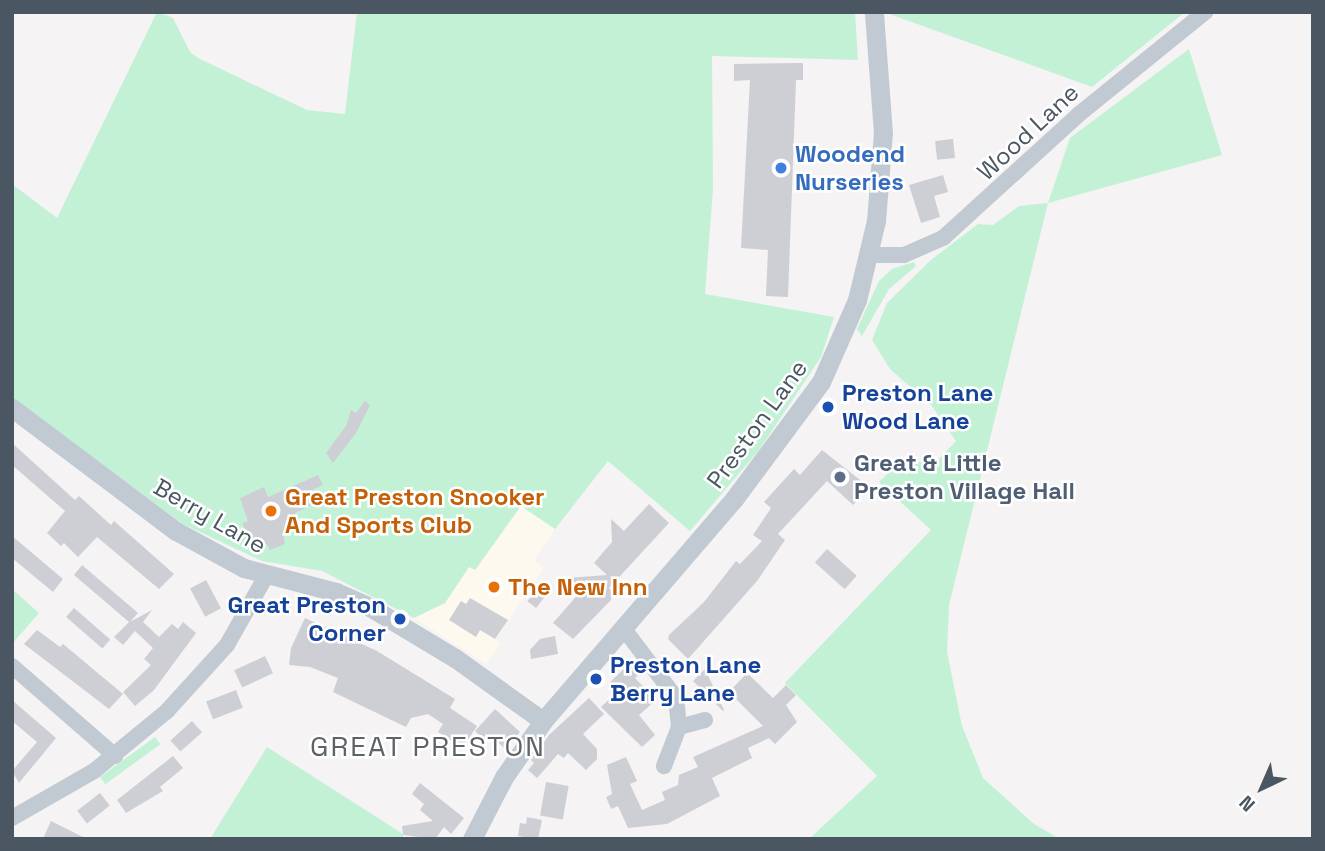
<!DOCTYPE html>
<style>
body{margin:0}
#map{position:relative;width:1325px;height:851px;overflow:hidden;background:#f5f3f3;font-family:"Space Grotesk",sans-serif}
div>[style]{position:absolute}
.commercial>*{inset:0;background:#fdf9ef}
.green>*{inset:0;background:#c3f1d5;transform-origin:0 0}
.building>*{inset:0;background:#cdcfd5;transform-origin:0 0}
.minor>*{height:16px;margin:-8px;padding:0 8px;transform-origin:8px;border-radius:8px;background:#c1cad2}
.tertiary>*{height:19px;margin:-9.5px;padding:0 9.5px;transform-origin:9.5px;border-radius:9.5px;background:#c1cad2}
.dots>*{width:19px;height:19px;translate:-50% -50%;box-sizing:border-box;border:4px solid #fff;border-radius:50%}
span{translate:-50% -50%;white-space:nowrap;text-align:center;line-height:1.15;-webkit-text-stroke:5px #fff;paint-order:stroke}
.street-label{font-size:24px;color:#4a5661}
.shop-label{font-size:24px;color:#366cbe;font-weight:700}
.left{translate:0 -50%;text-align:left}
.transit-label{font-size:24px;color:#164399;font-weight:700}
.right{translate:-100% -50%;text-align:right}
.service-label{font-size:24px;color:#4e5e75;font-weight:700}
.food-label{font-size:24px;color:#c56008;font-weight:700}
.quarter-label{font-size:28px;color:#5f6368;letter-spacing:2px}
.frame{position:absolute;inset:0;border:14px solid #4a5661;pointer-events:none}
.north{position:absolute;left:1227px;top:753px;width:70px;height:70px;-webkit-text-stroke:5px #fff;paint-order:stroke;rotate:224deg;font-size:19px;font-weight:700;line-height:28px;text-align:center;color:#4a5661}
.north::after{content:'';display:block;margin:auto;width:24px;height:32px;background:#4a5661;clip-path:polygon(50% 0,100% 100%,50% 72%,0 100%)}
</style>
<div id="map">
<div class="commercial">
<i style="clip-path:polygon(521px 505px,555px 529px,534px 560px,544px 568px,496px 639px,501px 643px,486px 664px,414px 618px,445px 603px,469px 567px,476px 570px)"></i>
</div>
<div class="green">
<i style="clip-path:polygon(157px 12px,173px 18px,190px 52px,198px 58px,307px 110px,345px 114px,357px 12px,855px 12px,858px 60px,712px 56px,713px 188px,705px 294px,834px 317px,821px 357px,759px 450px,690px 531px,608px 461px,555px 529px,521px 506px,475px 570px,469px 567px,445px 603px,414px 618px,322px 571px,262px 561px,183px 524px,12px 398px,12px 184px,57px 218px)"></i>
<i style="clip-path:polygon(884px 12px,1185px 12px,1092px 87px)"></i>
<i style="clip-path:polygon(1189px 49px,1222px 155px,1048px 203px,949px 605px,947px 652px,962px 726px,983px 778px,1034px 824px,1060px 839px,809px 839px,877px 776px,785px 683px,931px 530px,879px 482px,900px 461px,935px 463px,956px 441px,932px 406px,890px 369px,872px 340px,887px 303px,931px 260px,978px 224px,993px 225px,1019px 206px,1048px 203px,1070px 138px)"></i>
<i style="clip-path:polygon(914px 262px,916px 266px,889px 289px,862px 336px,857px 329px,879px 281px,892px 269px)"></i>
<i style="clip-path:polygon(12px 589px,39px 613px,12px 644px)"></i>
<i style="left:155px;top:737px;width:9px;height:68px;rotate:54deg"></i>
<i style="clip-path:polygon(267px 747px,403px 834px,403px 839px,210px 839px)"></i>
</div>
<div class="building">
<i style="clip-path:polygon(803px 63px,803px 80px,796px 80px,788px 297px,766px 296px,768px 250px,741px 248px,750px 80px,734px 81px,734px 64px)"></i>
<i style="left:953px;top:139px;width:19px;height:18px;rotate:84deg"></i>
<i style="clip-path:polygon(943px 175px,948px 192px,934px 196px,940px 217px,921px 223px,909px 185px)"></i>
<i style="clip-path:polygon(365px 401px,370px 405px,356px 433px,333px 463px,326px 453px,346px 426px,351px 410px,356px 413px)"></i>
<i style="clip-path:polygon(12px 443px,75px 500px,79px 496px,111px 525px,114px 521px,174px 574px,159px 589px,97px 537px,78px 557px,64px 543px,61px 546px,47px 533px,65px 511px,12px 465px)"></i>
<i style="clip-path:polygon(822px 450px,869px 487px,853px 505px,827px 481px,778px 534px,785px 540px,757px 581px,688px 659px,668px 639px,669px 635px,704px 602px,736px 561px,740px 564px,762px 541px,753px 535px,771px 508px,764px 502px,794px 469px,800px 475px)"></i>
<i style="clip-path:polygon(318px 475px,323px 485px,308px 492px,314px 504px,295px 513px,298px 521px,283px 532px,285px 544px,270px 550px,267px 544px,253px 546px,242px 523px,248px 521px,240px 498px,264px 487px,268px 497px)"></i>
<i style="clip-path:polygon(649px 504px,669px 523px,609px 588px,614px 594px,610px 601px,573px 639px,553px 623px,581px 591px,567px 578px,607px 575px,594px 563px,612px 542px,611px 519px,624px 531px)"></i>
<i style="clip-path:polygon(12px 536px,63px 579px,53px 592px,12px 558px)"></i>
<i style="left:827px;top:549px;width:40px;height:18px;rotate:42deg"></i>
<i style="clip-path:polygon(82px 565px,138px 613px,130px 622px,152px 610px,143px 622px,159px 637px,172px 624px,178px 629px,183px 622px,196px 633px,154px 690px,135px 706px,123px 692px,151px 665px,144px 659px,153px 648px,135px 631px,123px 645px,114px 637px,129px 622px,74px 575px)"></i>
<i style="left:206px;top:580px;width:32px;height:18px;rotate:62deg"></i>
<i style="left:544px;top:580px;width:11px;height:27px;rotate:38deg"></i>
<i style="clip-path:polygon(470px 598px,508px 620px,495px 639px,480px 630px,476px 637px,449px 620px,461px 601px,466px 604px)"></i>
<i style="left:74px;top:608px;width:48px;height:12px;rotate:41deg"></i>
<i style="clip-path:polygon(305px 618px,377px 651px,455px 699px,450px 708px,477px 726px,462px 748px,438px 732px,443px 724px,428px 714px,411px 718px,406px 727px,333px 692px,338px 678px,310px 667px,289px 665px,291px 648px)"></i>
<i style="clip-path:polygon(37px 630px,60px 647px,63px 644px,123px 694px,109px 709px,24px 644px)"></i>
<i style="clip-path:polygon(555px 636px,558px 654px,531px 659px,530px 650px,540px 639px)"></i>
<i style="left:265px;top:656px;width:19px;height:34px;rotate:65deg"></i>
<i style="clip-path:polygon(629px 664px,639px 674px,635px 678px,656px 700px,639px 715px,655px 735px,642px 747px,601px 707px,617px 692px,609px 683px)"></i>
<i style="clip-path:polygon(705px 669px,724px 710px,723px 711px,693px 681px)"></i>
<i style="clip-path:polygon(747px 673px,773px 698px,786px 685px,796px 695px,786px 705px,797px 722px,775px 744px,769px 738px,748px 748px,752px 758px,712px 778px,720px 796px,667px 824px,628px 828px,618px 806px,611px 809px,606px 797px,612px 794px,607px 765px,626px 757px,637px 781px,630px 784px,642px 810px,665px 800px,662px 792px,678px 785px,679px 775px,698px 767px,693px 757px,763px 726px,729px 692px)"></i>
<i style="left:236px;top:690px;width:19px;height:32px;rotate:69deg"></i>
<i style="clip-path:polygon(589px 698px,604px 714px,583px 734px,597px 749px,597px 759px,586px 770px,568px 753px,564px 758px,558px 754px,537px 778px,528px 770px,534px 763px,531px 760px,549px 735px)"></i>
<i style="clip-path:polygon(12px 700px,56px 738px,19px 783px,12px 771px,37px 742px,12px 721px)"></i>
<i style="clip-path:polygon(495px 709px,520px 732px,506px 750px,492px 736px,481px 737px,475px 731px)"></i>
<i style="left:192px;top:721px;width:15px;height:29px;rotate:48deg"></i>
<i style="clip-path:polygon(173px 756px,183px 768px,160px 787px,163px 791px,126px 813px,117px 800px)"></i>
<i style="left:546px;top:782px;width:23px;height:34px;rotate:10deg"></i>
<i style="clip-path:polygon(420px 783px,464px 818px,451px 834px,444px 827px,435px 839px,403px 835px,402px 826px,433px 821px,420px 810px,424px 804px,412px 794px)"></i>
<i style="left:100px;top:793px;width:16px;height:29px;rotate:52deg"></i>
<i style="clip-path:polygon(527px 817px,542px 820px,538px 839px,518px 836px,520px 823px,526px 824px)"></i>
<i style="clip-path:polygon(51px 821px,87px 839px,43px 839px)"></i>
</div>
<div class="minor">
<i style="left:870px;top:255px;width:34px"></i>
<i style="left:904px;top:255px;width:43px;rotate:-23.6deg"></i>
<i style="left:943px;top:238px;width:183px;rotate:-42.3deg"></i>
<i style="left:1078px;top:115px;width:164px;rotate:-39deg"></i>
<i style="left:624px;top:629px;width:86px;rotate:53deg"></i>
<i style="left:676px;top:698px;width:29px;rotate:84deg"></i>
<i style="left:679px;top:727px;width:42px;rotate:111deg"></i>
<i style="left:12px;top:666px;width:137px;rotate:41.1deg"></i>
<i style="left:679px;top:727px;width:27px;rotate:-15deg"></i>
<i style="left:12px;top:818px;width:95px;rotate:-29.8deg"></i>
<i style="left:94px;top:771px;width:94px;rotate:-39.4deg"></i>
<i style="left:167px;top:711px;width:89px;rotate:-47.7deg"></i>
<i style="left:227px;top:645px;width:79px;rotate:-60.5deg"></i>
</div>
<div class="tertiary">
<i style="left:12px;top:408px;width:205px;rotate:36.9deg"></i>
<i style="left:176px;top:531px;width:77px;rotate:28.6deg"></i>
<i style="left:244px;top:568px;width:95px;rotate:14.6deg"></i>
<i style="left:336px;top:592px;width:37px;rotate:24deg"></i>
<i style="left:370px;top:607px;width:99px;rotate:31deg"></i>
<i style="left:455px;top:658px;width:108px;rotate:35.6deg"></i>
<i style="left:472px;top:839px;width:70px;rotate:-62.7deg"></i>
<i style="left:504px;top:777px;width:68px;rotate:-55.1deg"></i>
<i style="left:543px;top:721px;width:293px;rotate:-49.3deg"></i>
<i style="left:734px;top:499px;width:146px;rotate:-53.4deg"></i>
<i style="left:821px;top:382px;width:90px;rotate:-66.3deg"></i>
<i style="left:857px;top:300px;width:81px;rotate:-76.5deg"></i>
<i style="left:876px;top:221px;width:88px;rotate:-85.5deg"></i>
<i style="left:883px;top:133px;width:121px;rotate:-94.3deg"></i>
</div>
<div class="dots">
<i style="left:781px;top:168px;background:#3f7fe0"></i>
<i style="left:828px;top:407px;background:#1a4fb4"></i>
<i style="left:840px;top:477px;background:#5c6f8a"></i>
<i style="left:271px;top:511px;background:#e8710a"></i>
<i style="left:494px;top:587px;background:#e8710a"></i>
<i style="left:400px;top:619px;background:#1a4fb4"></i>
<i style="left:596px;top:679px;background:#1a4fb4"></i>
</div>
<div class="street-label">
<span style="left:1028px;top:132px;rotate:-43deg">Wood Lane</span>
<span style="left:757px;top:424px;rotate:-54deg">Preston Lane</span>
<span style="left:210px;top:516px;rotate:30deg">Berry Lane</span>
</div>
<div class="shop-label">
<span class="left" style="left:795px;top:168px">Woodend<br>Nurseries</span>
</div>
<div class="transit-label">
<span class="left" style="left:842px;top:407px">Preston Lane<br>Wood Lane</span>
<span class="right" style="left:386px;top:619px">Great Preston<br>Corner</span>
<span class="left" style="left:610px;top:679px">Preston Lane<br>Berry Lane</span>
</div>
<div class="service-label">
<span class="left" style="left:854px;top:477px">Great &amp; Little<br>Preston Village Hall</span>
</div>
<div class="food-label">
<span class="left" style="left:285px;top:511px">Great Preston Snooker<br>And Sports Club</span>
<span class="left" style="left:508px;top:587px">The New Inn</span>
</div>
<div class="quarter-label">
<span style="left:428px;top:746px">GREAT PRESTON</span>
</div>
<div class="frame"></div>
<div class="north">N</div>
</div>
